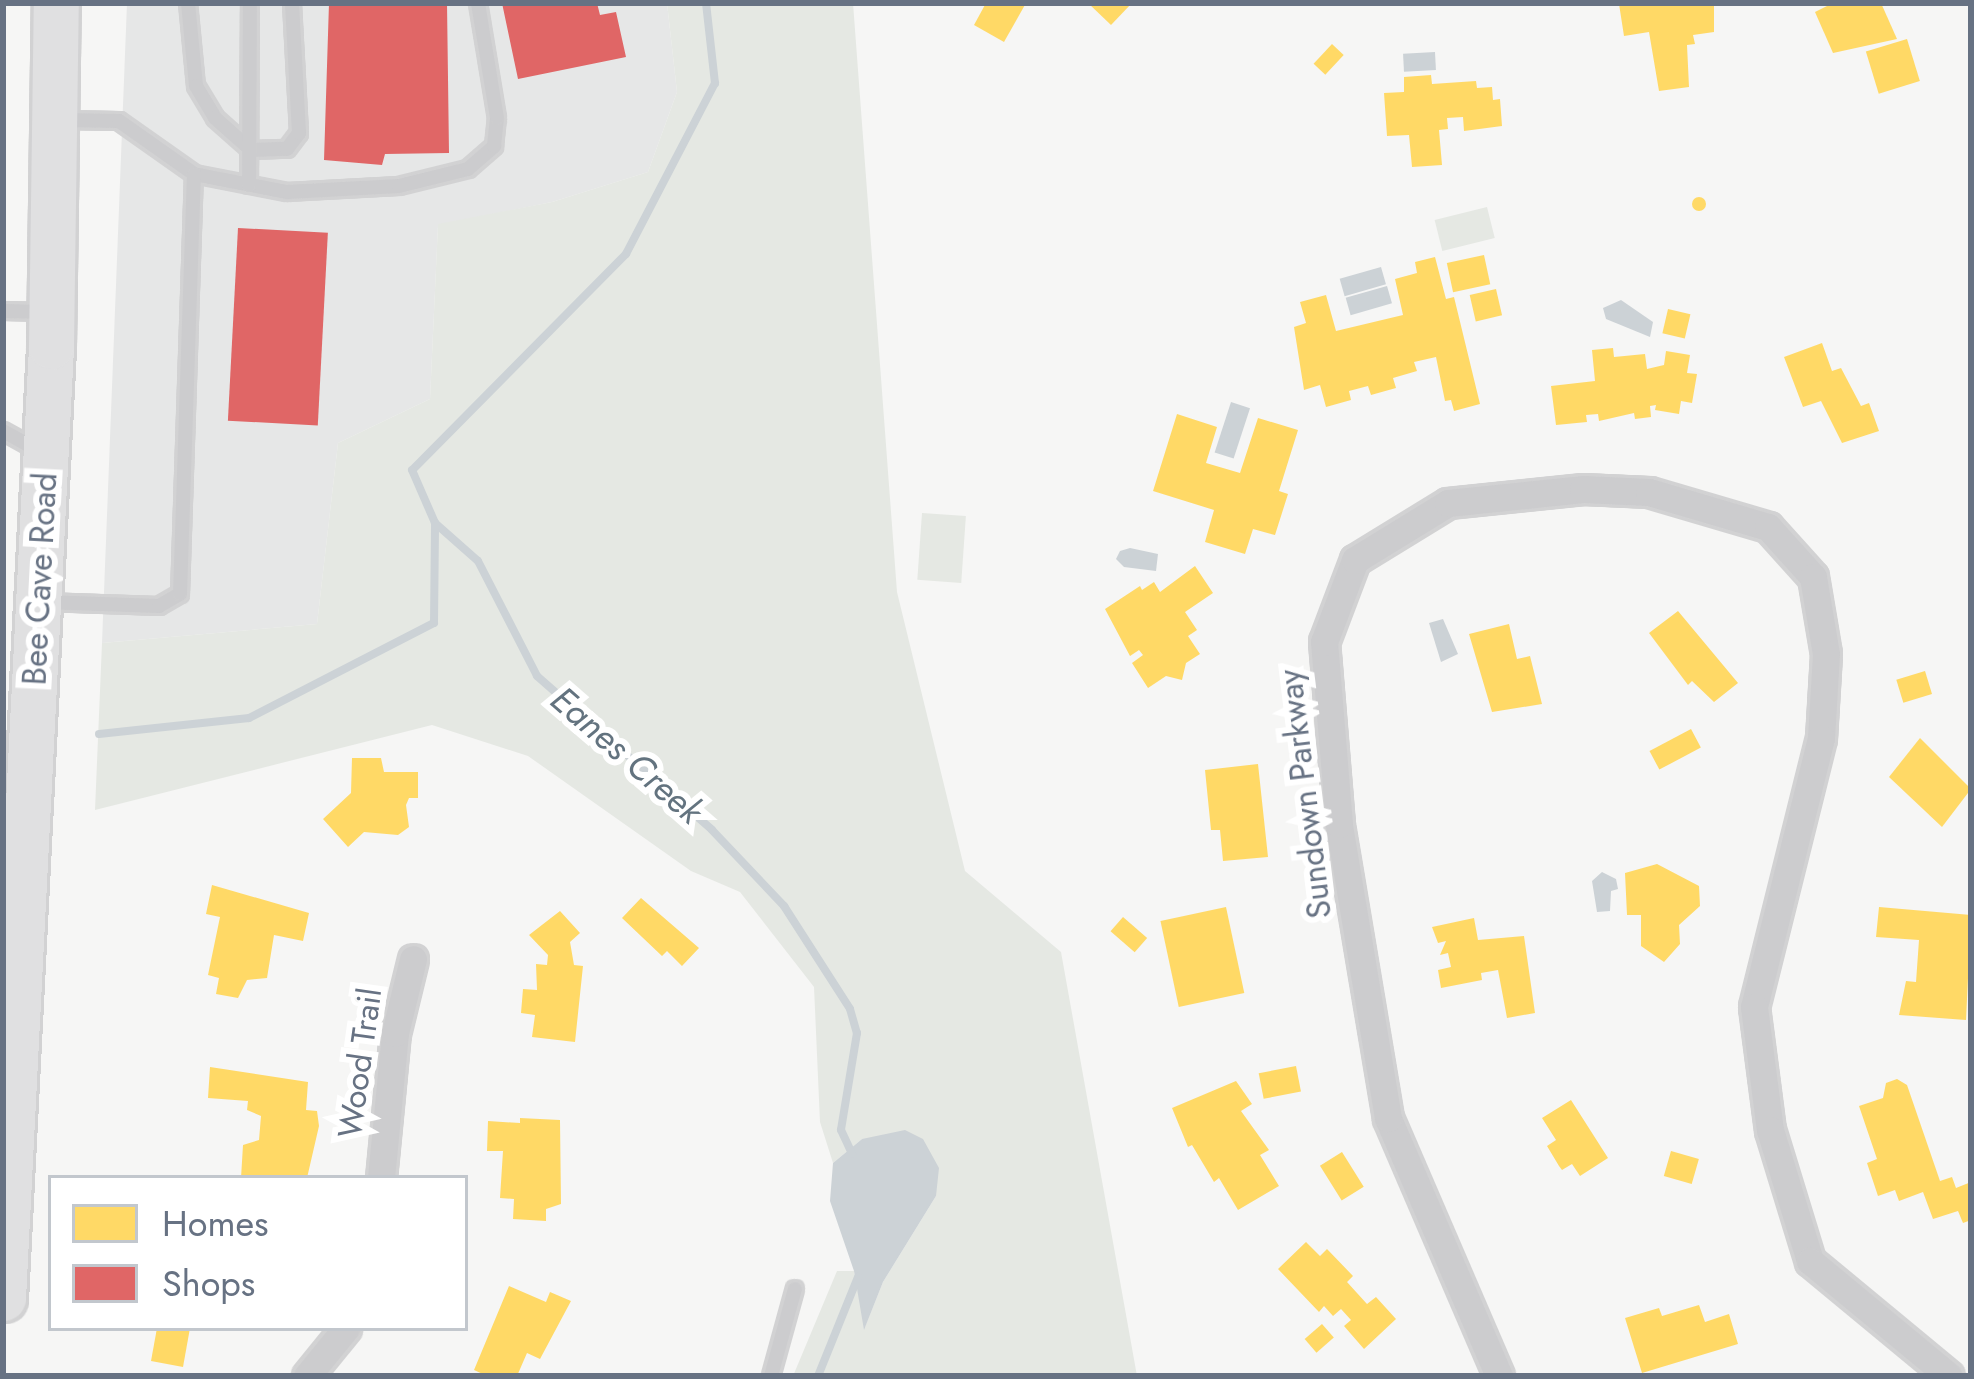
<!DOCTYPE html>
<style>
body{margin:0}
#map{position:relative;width:1974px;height:1379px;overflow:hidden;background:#f6f6f5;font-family:Jost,sans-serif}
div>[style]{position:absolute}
.built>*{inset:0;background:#e6e7e7}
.green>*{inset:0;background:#e5e8e3;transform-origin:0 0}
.water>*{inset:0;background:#ccd2d6;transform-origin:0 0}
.homes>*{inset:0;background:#ffd966;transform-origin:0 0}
.round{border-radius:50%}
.shops>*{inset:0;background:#e06666;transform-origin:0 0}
.stream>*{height:8px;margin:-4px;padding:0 4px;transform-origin:4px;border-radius:4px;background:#ccd2d6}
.roads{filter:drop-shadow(3px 0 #d2d2d3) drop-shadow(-3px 0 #d2d2d3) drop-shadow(0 3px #d2d2d3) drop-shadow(0 -3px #d2d2d3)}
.lane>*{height:14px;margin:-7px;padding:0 7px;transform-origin:7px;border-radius:7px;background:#ccccce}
.street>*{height:27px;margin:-13.5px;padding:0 13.5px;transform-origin:13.5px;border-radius:13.5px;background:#ccccce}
.primary>*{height:45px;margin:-22.5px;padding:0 22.5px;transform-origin:22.5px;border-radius:22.5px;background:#e0e0e1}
span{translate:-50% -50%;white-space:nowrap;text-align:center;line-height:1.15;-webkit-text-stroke:12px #fff;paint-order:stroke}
.street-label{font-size:33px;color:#677283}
.water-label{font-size:36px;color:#63737f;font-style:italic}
.frame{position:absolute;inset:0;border:6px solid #677283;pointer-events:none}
.legend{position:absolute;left:48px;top:1175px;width:420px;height:156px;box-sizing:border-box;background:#fff;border:3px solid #c2c7cd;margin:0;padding:15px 21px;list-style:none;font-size:36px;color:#677283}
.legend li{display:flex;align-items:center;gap:24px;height:60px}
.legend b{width:60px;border:3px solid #c2c7cd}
</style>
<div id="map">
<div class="built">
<i style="clip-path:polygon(127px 3px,667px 3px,677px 92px,648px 172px,552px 202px,438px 225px,430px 399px,338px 443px,317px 624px,102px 643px)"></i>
</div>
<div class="green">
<i style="clip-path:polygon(667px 3px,853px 3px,897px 592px,965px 871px,1061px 952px,1137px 1376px,793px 1376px,837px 1271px,854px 1271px,865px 1327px,883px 1282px,936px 1196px,862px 1139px,833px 1163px,820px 1122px,814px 987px,740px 892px,691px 871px,528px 756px,432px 725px,95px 810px,102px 643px,317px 624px,338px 443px,430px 399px,438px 224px,552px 202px,648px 172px,677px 92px)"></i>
<i style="left:1487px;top:207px;width:32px;height:54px;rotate:76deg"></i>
<i style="left:922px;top:513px;width:44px;height:67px;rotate:4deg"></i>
</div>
<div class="water">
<i style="left:1435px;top:52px;width:18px;height:32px;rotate:87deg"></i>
<i style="left:1381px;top:267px;width:18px;height:43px;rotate:74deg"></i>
<i style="left:1387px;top:286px;width:18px;height:43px;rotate:74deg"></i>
<i style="clip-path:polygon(1621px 300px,1653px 322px,1650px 337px,1606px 319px,1603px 308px)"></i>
<i style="left:1231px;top:402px;width:20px;height:53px;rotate:18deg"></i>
<i style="clip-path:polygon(1130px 548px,1158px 554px,1156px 571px,1124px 567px,1116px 559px,1120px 551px)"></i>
<i style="clip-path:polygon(1443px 619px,1458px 654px,1441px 662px,1429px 623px)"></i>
<i style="clip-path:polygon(1602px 872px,1616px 879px,1618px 889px,1611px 891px,1610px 911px,1597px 912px,1592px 881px)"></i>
<i style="clip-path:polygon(905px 1130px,923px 1139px,939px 1168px,936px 1196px,883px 1282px,864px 1330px,854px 1271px,830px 1201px,833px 1163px,862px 1139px)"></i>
</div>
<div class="homes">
<i style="clip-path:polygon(986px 3px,1026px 3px,1004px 42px,974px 25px)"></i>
<i style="clip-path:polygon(1088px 3px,1132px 3px,1111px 25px)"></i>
<i style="clip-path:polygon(1714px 3px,1714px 32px,1693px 35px,1695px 44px,1687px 45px,1689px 87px,1659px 91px,1649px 32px,1624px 36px,1619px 4px)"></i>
<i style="clip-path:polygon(1833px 3px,1881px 3px,1897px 39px,1833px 53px,1815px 12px)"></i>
<i style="left:1907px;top:39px;width:44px;height:43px;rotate:73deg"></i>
<i style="left:1332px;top:44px;width:16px;height:27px;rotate:43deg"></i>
<i style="clip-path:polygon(1431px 75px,1432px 84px,1476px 81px,1477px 88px,1492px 87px,1493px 100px,1500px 99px,1502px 126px,1464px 131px,1463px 117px,1447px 118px,1448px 129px,1439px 130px,1442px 165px,1412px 167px,1409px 135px,1387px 136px,1384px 93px,1404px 92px,1404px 77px)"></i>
<i class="round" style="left:1692px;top:197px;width:14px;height:14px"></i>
<i style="left:1484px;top:255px;width:30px;height:38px;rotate:78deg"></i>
<i style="clip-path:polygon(1435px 257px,1446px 299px,1454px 297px,1480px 404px,1454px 411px,1451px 400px,1445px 401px,1436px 357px,1414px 362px,1417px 371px,1393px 378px,1396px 388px,1371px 395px,1368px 386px,1349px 391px,1351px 400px,1326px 407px,1320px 385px,1304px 390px,1294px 327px,1306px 323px,1300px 302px,1326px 295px,1336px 331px,1403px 315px,1395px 279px,1417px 273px,1415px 262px)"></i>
<i style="left:1496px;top:289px;width:27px;height:27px;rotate:77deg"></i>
<i style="left:1668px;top:309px;width:23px;height:25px;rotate:13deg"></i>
<i style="clip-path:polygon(1822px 343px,1832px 371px,1841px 368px,1861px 406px,1869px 403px,1879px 431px,1842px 443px,1821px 401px,1803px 407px,1784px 357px)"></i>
<i style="clip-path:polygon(1613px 348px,1614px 357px,1645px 354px,1647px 369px,1664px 365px,1666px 351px,1690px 355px,1687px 373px,1697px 374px,1692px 403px,1681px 401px,1679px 414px,1655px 410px,1656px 405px,1650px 406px,1651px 417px,1635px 419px,1634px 413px,1599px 421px,1598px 414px,1586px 415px,1587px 422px,1556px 425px,1551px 386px,1595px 381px,1592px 350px)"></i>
<i style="clip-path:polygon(1177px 414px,1217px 427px,1206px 463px,1240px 473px,1258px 418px,1298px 430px,1279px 491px,1288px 494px,1275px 535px,1253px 529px,1245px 554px,1205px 542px,1214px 510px,1153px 491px)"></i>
<i style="clip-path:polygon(1195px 566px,1213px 593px,1185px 612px,1197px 630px,1188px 636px,1200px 654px,1186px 663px,1182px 680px,1166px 676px,1148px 688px,1132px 663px,1143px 655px,1139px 650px,1130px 656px,1105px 609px,1140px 586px,1142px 590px,1154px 582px,1160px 592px)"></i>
<i style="clip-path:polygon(1678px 611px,1738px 683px,1714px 702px,1692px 681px,1688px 685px,1649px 633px)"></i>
<i style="clip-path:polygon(1509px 624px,1517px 659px,1530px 656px,1542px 704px,1492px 712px,1469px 634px)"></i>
<i style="left:1925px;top:671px;width:24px;height:30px;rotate:73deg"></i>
<i style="left:1691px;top:729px;width:21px;height:47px;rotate:62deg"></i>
<i style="clip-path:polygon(1920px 738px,1971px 789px,1942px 827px,1889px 777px)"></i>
<i style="clip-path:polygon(352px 758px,381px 758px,384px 772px,418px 772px,418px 798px,409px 798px,406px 805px,409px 827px,398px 835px,364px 832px,348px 847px,323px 819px,351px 793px)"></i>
<i style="clip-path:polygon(1258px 764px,1268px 857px,1223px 861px,1220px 830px,1211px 830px,1205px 770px)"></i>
<i style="clip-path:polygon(1657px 864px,1699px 886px,1700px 906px,1679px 925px,1680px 944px,1664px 962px,1641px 946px,1641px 915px,1627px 915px,1625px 873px)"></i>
<i style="clip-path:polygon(212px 885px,309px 913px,303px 941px,274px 935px,267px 978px,247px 980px,238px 998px,216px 994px,219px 978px,208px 975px,220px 917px,206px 914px)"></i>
<i style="clip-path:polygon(641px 898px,699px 948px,682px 966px,667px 951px,662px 956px,622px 918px)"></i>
<i style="left:1226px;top:907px;width:88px;height:67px;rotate:78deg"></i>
<i style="clip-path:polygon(1879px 907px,1971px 915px,1966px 1020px,1899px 1015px,1906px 981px,1916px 982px,1919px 940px,1876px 937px)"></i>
<i style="clip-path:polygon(560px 911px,580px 933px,570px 942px,574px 965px,583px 966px,575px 1042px,532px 1037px,535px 1015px,521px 1013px,523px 989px,537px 990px,536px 964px,547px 965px,548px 955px,529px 935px)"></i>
<i style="left:1123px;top:917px;width:32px;height:19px;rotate:41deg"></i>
<i style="clip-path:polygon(1474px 918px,1478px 940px,1524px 936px,1535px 1013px,1507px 1018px,1498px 970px,1481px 973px,1482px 980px,1441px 988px,1438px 970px,1451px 967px,1448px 953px,1440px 955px,1446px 941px,1438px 943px,1432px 927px)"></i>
<i style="left:1296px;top:1066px;width:26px;height:38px;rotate:79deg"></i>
<i style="clip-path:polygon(210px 1067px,308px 1082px,306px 1110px,317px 1111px,319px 1126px,307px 1178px,241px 1178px,243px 1145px,259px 1140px,261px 1116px,247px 1110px,248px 1101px,208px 1098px)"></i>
<i style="clip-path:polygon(1897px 1079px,1907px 1085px,1940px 1181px,1952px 1177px,1956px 1188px,1971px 1182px,1971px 1220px,1963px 1223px,1958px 1211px,1933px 1219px,1923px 1192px,1899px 1201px,1895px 1190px,1878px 1196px,1867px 1163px,1877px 1159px,1859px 1106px,1883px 1098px,1886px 1083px)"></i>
<i style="clip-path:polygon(1236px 1081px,1252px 1104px,1241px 1111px,1269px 1150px,1260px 1155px,1279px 1186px,1238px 1210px,1219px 1178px,1214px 1182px,1192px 1145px,1188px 1147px,1172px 1108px)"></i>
<i style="clip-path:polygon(1571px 1100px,1608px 1158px,1580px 1176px,1572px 1164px,1562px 1170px,1559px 1166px,1547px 1146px,1556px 1140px,1542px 1118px)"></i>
<i style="clip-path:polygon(520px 1118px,560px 1120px,561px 1204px,546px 1209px,546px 1221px,513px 1219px,514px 1199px,500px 1198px,503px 1151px,487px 1151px,488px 1121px,520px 1123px)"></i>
<i style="left:1671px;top:1151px;width:29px;height:26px;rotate:16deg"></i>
<i style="left:1342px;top:1152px;width:41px;height:26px;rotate:58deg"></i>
<i style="clip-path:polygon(1306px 1242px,1320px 1256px,1327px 1249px,1353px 1276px,1347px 1282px,1367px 1304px,1376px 1297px,1396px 1319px,1364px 1349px,1344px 1326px,1351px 1320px,1341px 1309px,1333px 1316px,1324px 1306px,1319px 1312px,1278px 1269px)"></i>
<i style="clip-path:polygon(509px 1286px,546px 1302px,550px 1292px,571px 1301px,540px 1359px,527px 1353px,517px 1376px,487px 1376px,474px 1370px)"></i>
<i style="clip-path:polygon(1699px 1305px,1705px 1322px,1729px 1314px,1738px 1344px,1642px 1373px,1625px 1318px,1659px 1308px,1662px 1316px)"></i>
<i style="left:1322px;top:1324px;width:18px;height:23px;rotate:49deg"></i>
<i style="clip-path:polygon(157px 1328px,190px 1328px,183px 1367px,151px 1361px)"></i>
</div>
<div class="shops">
<i style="clip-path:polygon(329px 3px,447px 3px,449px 153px,385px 154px,382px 165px,324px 160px)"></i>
<i style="clip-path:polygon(502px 3px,597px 3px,600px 15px,616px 12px,626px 57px,518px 79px)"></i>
<i style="left:238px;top:228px;width:90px;height:193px;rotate:3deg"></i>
</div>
<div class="stream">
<i style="left:706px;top:3px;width:81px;rotate:83.6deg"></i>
<i style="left:715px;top:83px;width:193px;rotate:117.5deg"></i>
<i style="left:626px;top:254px;width:304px;rotate:134.7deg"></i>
<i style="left:412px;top:470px;width:58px;rotate:66.5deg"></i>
<i style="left:435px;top:523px;width:57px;rotate:41.5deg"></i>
<i style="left:478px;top:561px;width:129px;rotate:62.8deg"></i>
<i style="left:537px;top:676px;width:233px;rotate:41.3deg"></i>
<i style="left:712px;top:830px;width:105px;rotate:46.5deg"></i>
<i style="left:784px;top:906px;width:122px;rotate:57.3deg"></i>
<i style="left:850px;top:1009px;width:25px;rotate:74deg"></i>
<i style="left:857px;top:1033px;width:98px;rotate:99.4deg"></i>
<i style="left:841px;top:1130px;width:26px;rotate:65deg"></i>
<i style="left:99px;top:734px;width:151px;rotate:-6.1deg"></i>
<i style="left:249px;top:718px;width:208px;rotate:-27.2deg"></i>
<i style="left:434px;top:623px;width:100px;rotate:-89.4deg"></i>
<i style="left:818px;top:1376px;width:107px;rotate:-68deg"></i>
</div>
<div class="roads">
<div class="lane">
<i style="left:188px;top:3px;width:83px;rotate:84.5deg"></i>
<i style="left:196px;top:86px;width:37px;rotate:59deg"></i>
<i style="left:215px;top:118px;width:48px;rotate:41.6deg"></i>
<i style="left:251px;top:150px;width:36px;rotate:-2deg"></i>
<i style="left:287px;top:149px;width:20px;rotate:-53deg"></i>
<i style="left:299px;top:133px;width:130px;rotate:-93.1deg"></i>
<i style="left:62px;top:120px;width:57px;rotate:1deg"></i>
<i style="left:119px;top:121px;width:92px;rotate:35.2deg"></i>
<i style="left:194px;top:174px;width:95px;rotate:11deg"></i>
<i style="left:287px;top:192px;width:112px;rotate:-3.1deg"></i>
<i style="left:399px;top:186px;width:71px;rotate:-13.8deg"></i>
<i style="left:468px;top:169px;width:35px;rotate:-41deg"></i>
<i style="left:494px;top:146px;width:28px;rotate:-84deg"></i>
<i style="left:497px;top:118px;width:117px;rotate:-99.4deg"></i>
<i style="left:249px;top:185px;width:182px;rotate:-89.7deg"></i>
<i style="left:3px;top:311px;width:44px;rotate:1.3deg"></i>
<i style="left:3px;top:431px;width:39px;rotate:29deg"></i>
<i style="left:44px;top:602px;width:115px;rotate:2deg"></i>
<i style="left:159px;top:606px;width:24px;rotate:-30deg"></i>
<i style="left:180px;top:594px;width:420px;rotate:-88.1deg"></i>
<i style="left:771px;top:1376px;width:90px;rotate:-74.6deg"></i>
</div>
<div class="street">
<i style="left:381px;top:1178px;width:146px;rotate:-84.5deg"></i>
<i style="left:395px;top:1033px;width:76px;rotate:-76.3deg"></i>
<i style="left:307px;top:1376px;width:62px;rotate:-50.9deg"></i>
<i style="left:1499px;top:1376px;width:281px;rotate:-113.3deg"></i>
<i style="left:1388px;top:1118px;width:298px;rotate:-99.5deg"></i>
<i style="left:1339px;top:824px;width:183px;rotate:-94.7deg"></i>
<i style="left:1324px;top:642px;width:88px;rotate:-69.3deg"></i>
<i style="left:1355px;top:560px;width:109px;rotate:-31.5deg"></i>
<i style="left:1448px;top:503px;width:136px;rotate:-5.9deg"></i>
<i style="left:1583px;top:489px;width:66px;rotate:2.6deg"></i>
<i style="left:1649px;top:492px;width:124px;rotate:16.4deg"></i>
<i style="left:1768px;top:527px;width:67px;rotate:48deg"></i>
<i style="left:1813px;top:577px;width:78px;rotate:80.4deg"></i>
<i style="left:1826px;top:654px;width:84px;rotate:93.4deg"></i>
<i style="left:1821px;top:738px;width:277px;rotate:104deg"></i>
<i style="left:1754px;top:1007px;width:124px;rotate:82.6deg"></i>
<i style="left:1770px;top:1130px;width:137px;rotate:73deg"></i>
<i style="left:1810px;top:1261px;width:180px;rotate:39.6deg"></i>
</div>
<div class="primary">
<i style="left:3px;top:1298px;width:953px;rotate:-87.11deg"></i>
<i style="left:51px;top:346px;width:343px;rotate:-89.2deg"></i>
</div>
</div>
<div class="street-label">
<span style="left:40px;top:579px;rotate:-87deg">Bee Cave Road</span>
<span style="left:1305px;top:794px;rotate:-97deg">Sundown Parkway</span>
<span style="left:360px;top:1063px;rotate:-82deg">Wood Trail</span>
</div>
<div class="water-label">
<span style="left:627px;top:755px;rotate:41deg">Eanes Creek</span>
</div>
<div class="frame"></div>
<ul class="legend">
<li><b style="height:33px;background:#ffd966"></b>Homes</li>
<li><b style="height:33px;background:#e06666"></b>Shops</li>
</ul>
</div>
